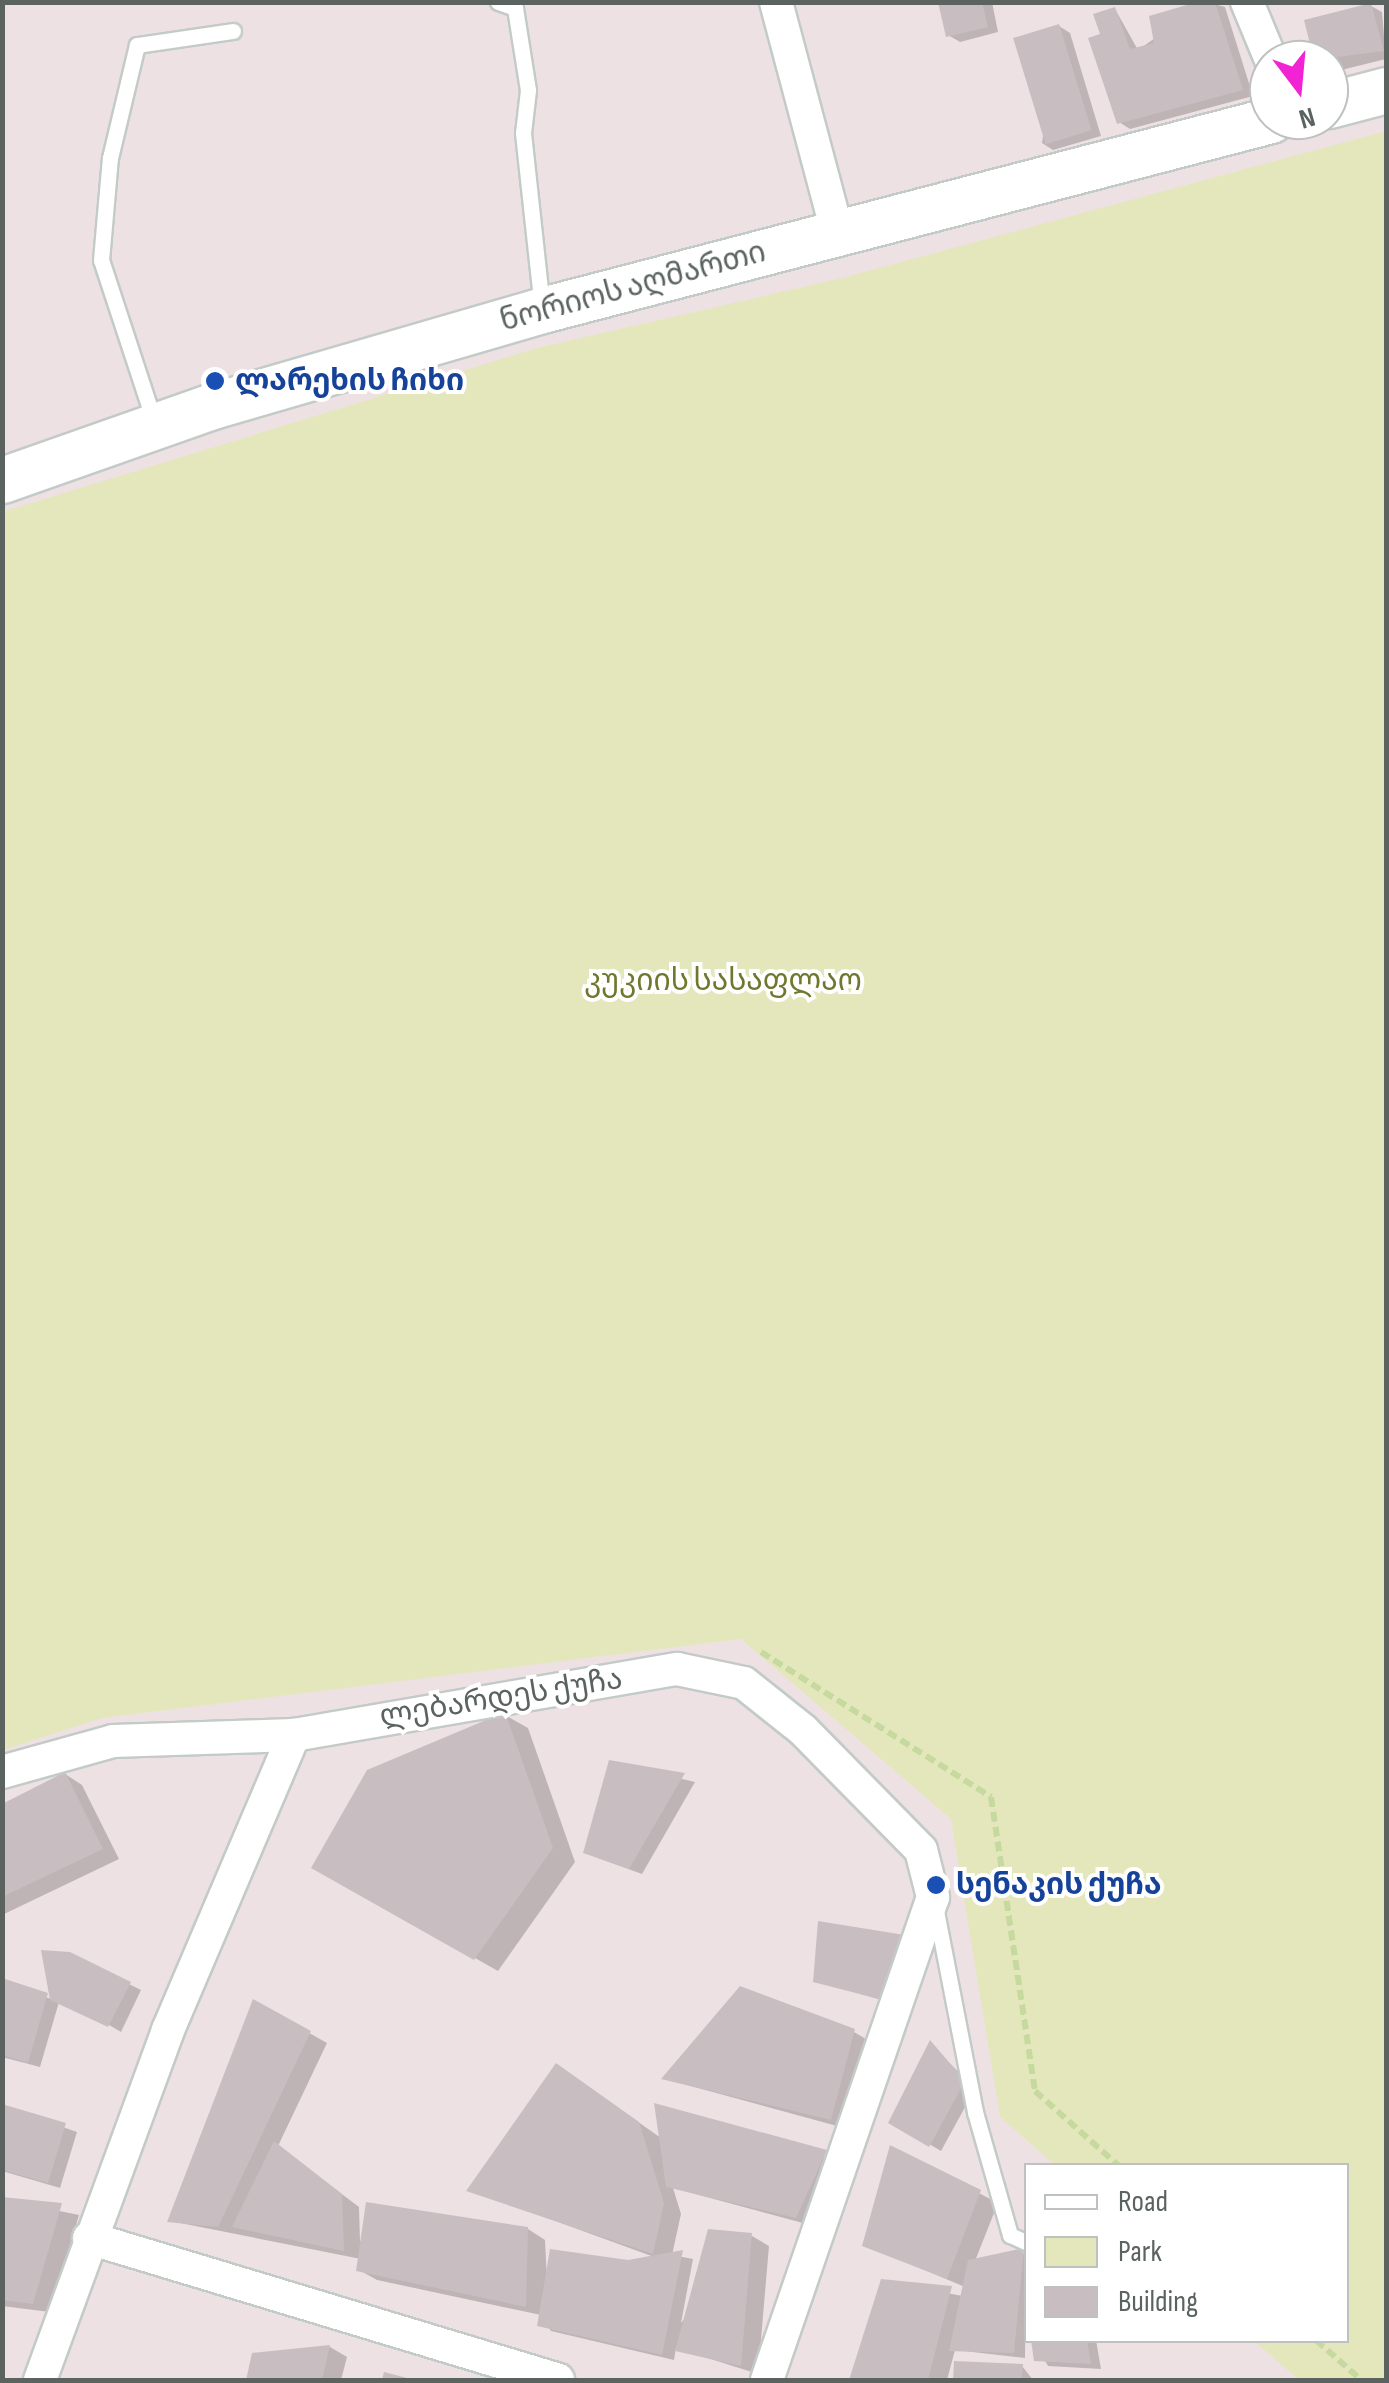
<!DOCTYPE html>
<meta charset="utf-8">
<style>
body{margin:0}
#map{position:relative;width:1389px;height:2383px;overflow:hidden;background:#eee1e3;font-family:"Sofia Sans Condensed","Noto Sans Georgian",sans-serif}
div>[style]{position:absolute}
.green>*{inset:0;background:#e4e7bc}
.shadow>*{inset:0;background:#0003}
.building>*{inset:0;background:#c8bec1;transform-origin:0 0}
.path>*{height:6px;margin-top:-3px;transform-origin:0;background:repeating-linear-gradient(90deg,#c6d99e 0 10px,transparent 0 15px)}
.roads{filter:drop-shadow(2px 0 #c3cbc8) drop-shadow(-2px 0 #c3cbc8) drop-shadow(0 2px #c3cbc8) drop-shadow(0 -2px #c3cbc8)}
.lane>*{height:15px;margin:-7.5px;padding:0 7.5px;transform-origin:7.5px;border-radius:7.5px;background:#fff}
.street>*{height:32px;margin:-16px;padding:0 16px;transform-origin:16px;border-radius:16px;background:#fff}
.secondary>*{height:45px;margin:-22.5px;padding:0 22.5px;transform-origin:22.5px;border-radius:22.5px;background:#fff}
.dots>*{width:28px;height:28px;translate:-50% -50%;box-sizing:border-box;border:5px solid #fff;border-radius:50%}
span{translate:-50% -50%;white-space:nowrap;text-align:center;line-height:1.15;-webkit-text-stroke:8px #fff;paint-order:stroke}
.street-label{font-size:30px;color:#5a635f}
.transit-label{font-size:30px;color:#164399;font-weight:700}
.left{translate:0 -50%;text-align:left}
.park-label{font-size:30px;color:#6f782c}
.frame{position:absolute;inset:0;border:5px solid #5a635f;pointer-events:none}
.legend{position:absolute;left:1024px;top:2163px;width:325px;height:180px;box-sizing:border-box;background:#fff;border:2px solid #bdc1bf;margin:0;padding:12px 18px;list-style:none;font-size:30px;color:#5a635f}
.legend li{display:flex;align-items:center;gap:20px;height:50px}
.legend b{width:50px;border:2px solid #bdc1bf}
.north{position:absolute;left:1249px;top:40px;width:100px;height:100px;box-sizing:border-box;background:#fff;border:2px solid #bdc1bf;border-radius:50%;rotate:164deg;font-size:28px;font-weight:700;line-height:40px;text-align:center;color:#5a635f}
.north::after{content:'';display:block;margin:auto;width:35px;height:45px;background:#f223d4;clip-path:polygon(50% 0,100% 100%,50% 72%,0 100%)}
</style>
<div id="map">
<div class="green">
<i style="clip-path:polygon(1386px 131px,1386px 2380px,1299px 2380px,1254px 2341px,1346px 2340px,1346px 2166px,1055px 2165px,1000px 2117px,951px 1819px,741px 1639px,102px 1718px,3px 1750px,2px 512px,537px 348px,842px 278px)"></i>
</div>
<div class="shadow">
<i style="clip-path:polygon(941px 2px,992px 2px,998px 32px,960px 42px,948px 35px)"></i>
<i style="clip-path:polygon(1206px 2px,1225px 7px,1253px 96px,1130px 129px,1119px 122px,1103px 35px,1115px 9px,1138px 50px)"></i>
<i style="clip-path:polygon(1371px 6px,1382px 12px,1386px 59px,1329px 73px,1307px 22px)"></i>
<i style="clip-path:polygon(1059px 26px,1070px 33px,1101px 136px,1053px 150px,1042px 143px)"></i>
<i style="clip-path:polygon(505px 1715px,528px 1728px,575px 1862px,498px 1971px,314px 1867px)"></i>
<i style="clip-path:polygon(611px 1762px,695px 1782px,642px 1874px,598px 1858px)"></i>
<i style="clip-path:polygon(65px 1774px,82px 1785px,119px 1859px,2px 1915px,2px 1807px)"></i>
<i style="clip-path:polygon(916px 1939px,902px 2006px,816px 1981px)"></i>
<i style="clip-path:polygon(70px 1955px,141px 1990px,121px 2032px,51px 1991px)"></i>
<i style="clip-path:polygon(2px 1981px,59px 2002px,40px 2067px,2px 2057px)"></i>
<i style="clip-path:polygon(254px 2002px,327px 2043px,278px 2146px,359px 2207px,360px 2241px,528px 2229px,545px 2240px,547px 2281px,657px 2258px,470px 2190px,574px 2077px,661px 2138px,657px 2106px,843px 2163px,814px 2226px,673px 2188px,681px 2214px,672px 2255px,693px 2259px,681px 2323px,752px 2236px,769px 2246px,758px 2374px,676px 2348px,674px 2360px,551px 2331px,541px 2315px,377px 2280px,359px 2270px,361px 2259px,170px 2221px)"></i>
<i style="clip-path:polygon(854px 2032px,871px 2042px,848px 2129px,665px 2079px)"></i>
<i style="clip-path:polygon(931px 2044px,975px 2089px,941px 2151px,892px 2122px)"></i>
<i style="clip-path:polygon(2px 2106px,77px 2132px,60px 2188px,2px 2171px)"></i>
<i style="clip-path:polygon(892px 2148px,998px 2203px,975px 2261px,1026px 2253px,1025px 2358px,955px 2350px,947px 2380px,852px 2380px,883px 2282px,963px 2296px,965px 2287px,865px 2245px)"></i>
<i style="clip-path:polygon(2px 2199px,79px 2215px,50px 2312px,2px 2306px)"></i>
<i style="clip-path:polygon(1033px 2340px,1096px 2340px,1101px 2369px,1048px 2366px)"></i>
<i style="clip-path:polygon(330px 2347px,347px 2357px,341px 2380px,248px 2380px,254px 2356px)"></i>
<i style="clip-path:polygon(957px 2363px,1022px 2366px,1033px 2380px,956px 2380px)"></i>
</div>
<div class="building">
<i style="clip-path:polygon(938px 2px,982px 2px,988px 27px,946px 37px)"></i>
<i style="clip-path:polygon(1197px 2px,1215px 2px,1243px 90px,1117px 124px,1088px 38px,1100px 34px,1093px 14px,1115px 7px,1130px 49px,1154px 43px,1149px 16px)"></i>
<i style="clip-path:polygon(1371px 3px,1384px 51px,1314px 60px,1304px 20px)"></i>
<i style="left:1059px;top:24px;width:111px;height:48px;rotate:73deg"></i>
<i style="clip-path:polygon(505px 1712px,553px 1848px,474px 1960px,311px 1868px,367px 1770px)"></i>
<i style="clip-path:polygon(609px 1760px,685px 1773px,629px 1869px,583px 1853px)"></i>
<i style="clip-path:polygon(65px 1772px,103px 1849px,2px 1897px,2px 1804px)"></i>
<i style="clip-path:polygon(818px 1921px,917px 1937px,891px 2002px,813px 1982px)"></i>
<i style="clip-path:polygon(41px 1950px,70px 1952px,131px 1982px,108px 2027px,50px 2000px)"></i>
<i style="clip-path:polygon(2px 1978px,48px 1993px,28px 2063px,2px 2055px)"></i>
<i style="clip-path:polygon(740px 1986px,855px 2029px,831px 2120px,661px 2079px)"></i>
<i style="clip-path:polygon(253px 1999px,311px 2031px,218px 2227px,167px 2222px)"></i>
<i style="clip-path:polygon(930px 2040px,965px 2081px,929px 2147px,888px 2123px)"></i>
<i style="clip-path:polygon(556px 2063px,639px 2122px,664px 2203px,653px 2254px,466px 2191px)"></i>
<i style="clip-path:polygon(654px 2103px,827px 2150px,796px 2218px,666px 2187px)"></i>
<i style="clip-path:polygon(2px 2104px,66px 2123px,48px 2183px,2px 2170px)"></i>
<i style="clip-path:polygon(274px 2141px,342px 2194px,344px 2251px,232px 2227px)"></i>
<i style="clip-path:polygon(890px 2145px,981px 2190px,947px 2279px,862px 2246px)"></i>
<i style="clip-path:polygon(2px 2197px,62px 2203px,33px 2304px,2px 2300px)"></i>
<i style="clip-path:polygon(366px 2202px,528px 2227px,526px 2307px,356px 2271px)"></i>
<i style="clip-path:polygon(708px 2229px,752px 2233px,741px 2366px,675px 2351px)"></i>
<i style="clip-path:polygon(1024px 2248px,1014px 2353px,949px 2351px,968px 2260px)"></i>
<i style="clip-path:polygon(550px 2249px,628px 2260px,683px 2250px,662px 2355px,537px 2326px)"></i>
<i style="clip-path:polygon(881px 2279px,952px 2286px,928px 2380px,849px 2380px)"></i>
<i style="clip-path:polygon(1031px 2340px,1087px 2340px,1091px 2364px,1034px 2361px)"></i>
<i style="clip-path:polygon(330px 2345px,322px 2380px,246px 2380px,252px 2353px)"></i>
<i style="clip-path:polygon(954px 2361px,1023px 2364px,1022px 2380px,953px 2380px)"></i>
<i style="clip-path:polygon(384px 2372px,411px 2379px,411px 2380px,382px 2380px)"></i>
</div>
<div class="path">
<i style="left:761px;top:1652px;width:272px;rotate:32.2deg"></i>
<i style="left:991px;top:1797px;width:297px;rotate:81.5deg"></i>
<i style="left:1035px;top:2091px;width:113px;rotate:41.8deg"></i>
<i style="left:1316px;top:2340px;width:60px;rotate:41.6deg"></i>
</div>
<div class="roads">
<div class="lane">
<i style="left:498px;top:2px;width:18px;rotate:19deg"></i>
<i style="left:515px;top:8px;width:83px;rotate:81deg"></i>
<i style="left:528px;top:90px;width:43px;rotate:96.6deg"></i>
<i style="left:523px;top:133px;width:176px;rotate:83.8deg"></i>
<i style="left:154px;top:421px;width:169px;rotate:-108.2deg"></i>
<i style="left:101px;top:260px;width:102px;rotate:-85deg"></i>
<i style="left:110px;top:158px;width:116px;rotate:-76.6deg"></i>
<i style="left:137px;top:45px;width:97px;rotate:-8.3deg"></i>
<i style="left:936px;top:1911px;width:205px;rotate:79deg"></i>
<i style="left:975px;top:2112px;width:128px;rotate:74.1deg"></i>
<i style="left:1010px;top:2235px;width:17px;rotate:24deg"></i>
</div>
<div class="street">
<i style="left:776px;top:2px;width:238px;rotate:75.1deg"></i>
<i style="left:1247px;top:2px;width:63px;rotate:67.5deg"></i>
<i style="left:2px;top:1772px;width:115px;rotate:-15.6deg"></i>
<i style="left:113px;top:1741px;width:181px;rotate:-1.9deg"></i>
<i style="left:294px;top:1735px;width:389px;rotate:-9.8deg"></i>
<i style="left:677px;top:1669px;width:68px;rotate:11.8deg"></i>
<i style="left:744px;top:1683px;width:75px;rotate:38.5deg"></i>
<i style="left:803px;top:1730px;width:168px;rotate:45.5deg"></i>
<i style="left:921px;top:1850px;width:49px;rotate:75.7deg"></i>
<i style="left:933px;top:1897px;width:511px;rotate:108.97deg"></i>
<i style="left:89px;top:2238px;width:490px;rotate:16.8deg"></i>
<i style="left:40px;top:2380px;width:373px;rotate:-69.9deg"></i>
<i style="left:168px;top:2030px;width:321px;rotate:-66.9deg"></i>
</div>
<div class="secondary">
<i style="left:1329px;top:105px;width:59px;rotate:-14.7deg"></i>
<i style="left:2px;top:480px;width:223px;rotate:-19.4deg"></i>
<i style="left:212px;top:406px;width:344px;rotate:-16.2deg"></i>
<i style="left:542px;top:310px;width:753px;rotate:-14.61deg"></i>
</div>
</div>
<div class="dots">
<i style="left:215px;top:381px;background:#1a4fb4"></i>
<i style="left:936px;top:1885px;background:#1a4fb4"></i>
</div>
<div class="street-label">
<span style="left:633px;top:287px;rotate:-15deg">ნორიოს აღმართი</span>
<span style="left:501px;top:1698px;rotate:-9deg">ლებარდეს ქუჩა</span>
</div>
<div class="transit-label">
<span class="left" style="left:235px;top:381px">ლარეხის ჩიხი</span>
<span class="left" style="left:956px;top:1885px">სენაკის ქუჩა</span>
</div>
<div class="park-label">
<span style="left:723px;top:981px">კუკიის სასაფლაო</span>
</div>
<div class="frame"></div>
<ul class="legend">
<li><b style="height:12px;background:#fff"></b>Road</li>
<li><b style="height:28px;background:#e4e7bc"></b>Park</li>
<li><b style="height:28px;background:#c8bec1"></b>Building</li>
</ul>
<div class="north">N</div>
</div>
